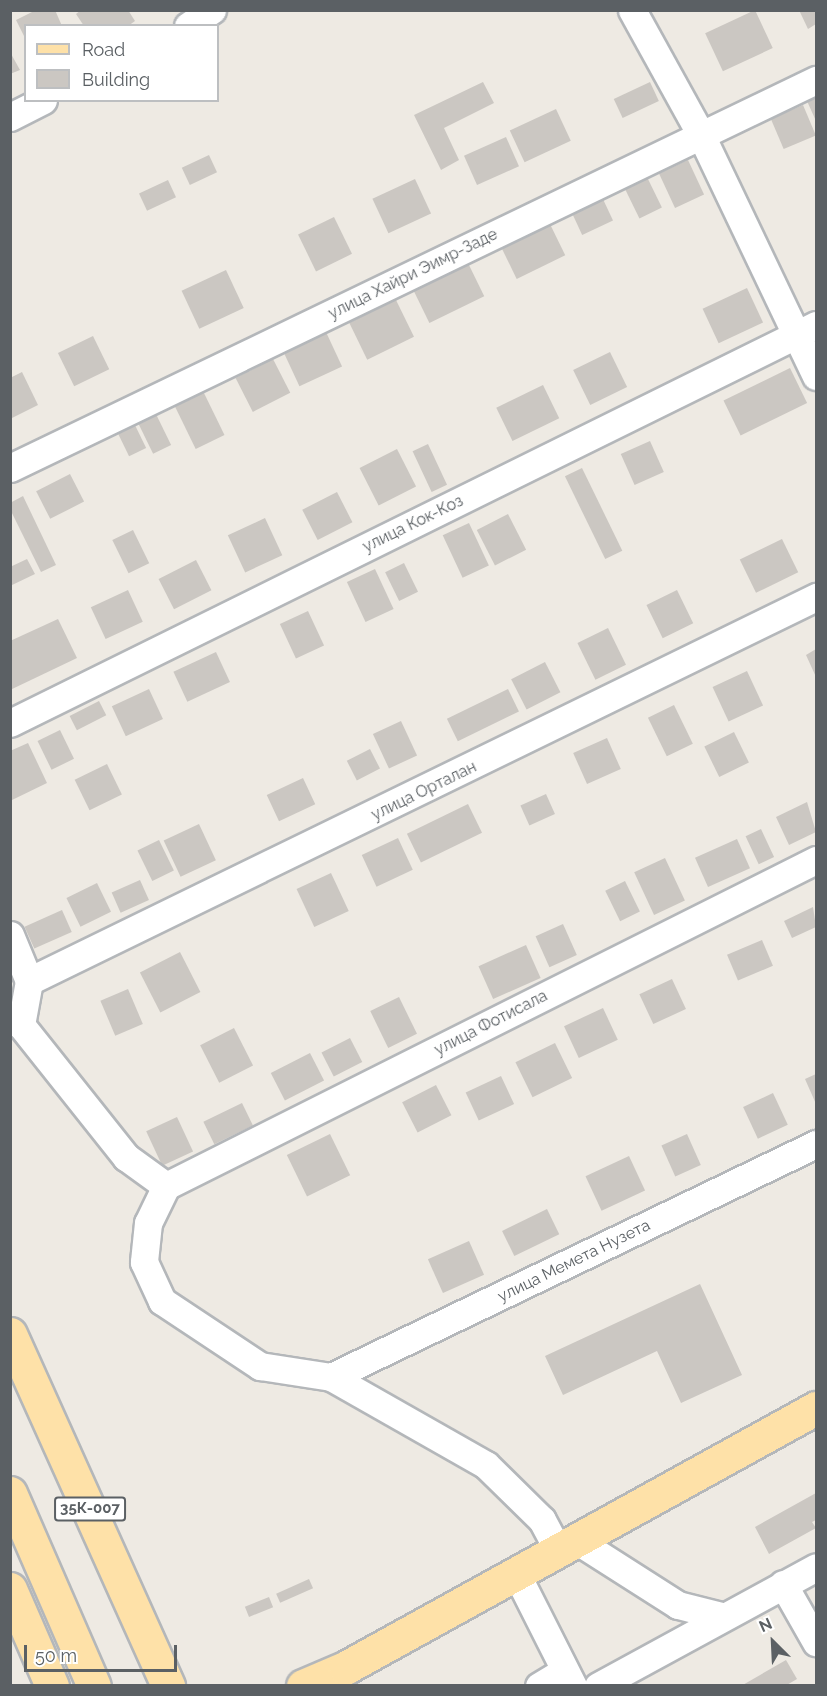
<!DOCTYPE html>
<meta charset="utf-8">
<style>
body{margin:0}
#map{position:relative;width:827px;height:1696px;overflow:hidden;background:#eeeae3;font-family:Raleway,sans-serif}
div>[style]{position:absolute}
.building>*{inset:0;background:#cbc7c2;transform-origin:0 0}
.roads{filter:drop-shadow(2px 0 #b4b7ba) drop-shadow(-2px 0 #b4b7ba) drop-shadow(0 2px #b4b7ba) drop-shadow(0 -2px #b4b7ba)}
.minor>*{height:27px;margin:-13.5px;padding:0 13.5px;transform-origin:13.5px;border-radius:13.5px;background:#fff}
.major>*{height:33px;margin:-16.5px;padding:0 16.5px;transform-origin:16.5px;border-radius:16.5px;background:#fee1a8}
span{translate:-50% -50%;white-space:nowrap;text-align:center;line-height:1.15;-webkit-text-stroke:4.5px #fff;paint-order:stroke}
.shield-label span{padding:2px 4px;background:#fff;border:2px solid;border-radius:4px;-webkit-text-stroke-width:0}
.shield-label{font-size:15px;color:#5b6064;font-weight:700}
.street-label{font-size:16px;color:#5b6064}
.frame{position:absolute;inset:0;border:12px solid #5b6064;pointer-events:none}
.legend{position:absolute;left:24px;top:24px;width:195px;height:78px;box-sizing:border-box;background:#fff;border:2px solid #bdbfc1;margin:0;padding:8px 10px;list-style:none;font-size:18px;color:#5b6064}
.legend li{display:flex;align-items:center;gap:12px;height:30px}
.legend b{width:30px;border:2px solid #bdbfc1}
.north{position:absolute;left:743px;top:1612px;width:60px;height:60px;-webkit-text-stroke:4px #fff;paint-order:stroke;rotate:336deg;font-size:16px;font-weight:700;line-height:24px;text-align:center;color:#5b6064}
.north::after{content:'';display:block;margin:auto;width:21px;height:27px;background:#5b6064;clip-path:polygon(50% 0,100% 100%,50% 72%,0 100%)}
.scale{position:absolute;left:24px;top:1645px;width:153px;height:27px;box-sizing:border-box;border:3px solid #5b6064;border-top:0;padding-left:8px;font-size:18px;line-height:21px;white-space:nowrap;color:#5b6064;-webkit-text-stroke:4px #fff;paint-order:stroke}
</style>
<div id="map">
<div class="building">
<i style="clip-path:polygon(36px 10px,55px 10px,62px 26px,26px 26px,26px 40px,16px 20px)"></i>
<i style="clip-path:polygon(81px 10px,128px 10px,135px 21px,128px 26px,84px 26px,76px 14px)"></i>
<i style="left:755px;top:10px;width:42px;height:55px;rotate:65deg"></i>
<i style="clip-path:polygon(799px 10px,816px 10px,816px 24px,808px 29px)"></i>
<i style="clip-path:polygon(10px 52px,20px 70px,10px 74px)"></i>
<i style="clip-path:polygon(483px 82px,494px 103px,444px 128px,459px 160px,441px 170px,414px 115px)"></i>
<i style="left:650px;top:82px;width:21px;height:40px;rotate:65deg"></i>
<i style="clip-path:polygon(816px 96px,816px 121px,807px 101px)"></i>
<i style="left:803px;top:105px;width:33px;height:35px;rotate:67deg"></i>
<i style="left:556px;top:109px;width:35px;height:51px;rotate:65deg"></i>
<i style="left:506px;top:137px;width:32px;height:46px;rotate:66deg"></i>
<i style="left:209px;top:155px;width:19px;height:30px;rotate:65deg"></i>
<i style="left:688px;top:160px;width:38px;height:32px;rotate:65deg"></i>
<i style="left:647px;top:177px;width:34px;height:25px;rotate:64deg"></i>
<i style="left:415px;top:179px;width:38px;height:47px;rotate:65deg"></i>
<i style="left:168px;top:180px;width:19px;height:32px;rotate:65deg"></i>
<i style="left:602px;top:197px;width:26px;height:34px;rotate:65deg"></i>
<i style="left:334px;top:217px;width:41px;height:40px;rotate:64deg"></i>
<i style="left:549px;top:222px;width:37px;height:54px;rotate:64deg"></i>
<i style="left:468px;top:263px;width:37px;height:61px;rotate:64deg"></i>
<i style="left:226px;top:270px;width:42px;height:49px;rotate:65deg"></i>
<i style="left:747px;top:288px;width:38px;height:49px;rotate:65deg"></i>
<i style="left:396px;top:300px;width:41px;height:52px;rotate:64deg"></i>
<i style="left:326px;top:332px;width:38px;height:47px;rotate:65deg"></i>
<i style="left:93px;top:336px;width:37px;height:39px;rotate:64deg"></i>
<i style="left:610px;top:352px;width:39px;height:41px;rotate:64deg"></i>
<i style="left:273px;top:359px;width:38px;height:42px;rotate:63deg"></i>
<i style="left:790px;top:368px;width:39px;height:74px;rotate:64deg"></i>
<i style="clip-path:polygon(22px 372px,38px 405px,10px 419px,10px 378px)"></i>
<i style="left:543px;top:385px;width:37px;height:52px;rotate:64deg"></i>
<i style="left:203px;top:391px;width:49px;height:32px;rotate:64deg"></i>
<i style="left:154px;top:410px;width:39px;height:20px;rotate:64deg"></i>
<i style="left:133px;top:421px;width:30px;height:19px;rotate:64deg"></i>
<i style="left:650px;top:441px;width:34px;height:32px;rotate:66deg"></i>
<i style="left:428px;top:444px;width:45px;height:17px;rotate:65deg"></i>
<i style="left:397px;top:449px;width:42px;height:42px;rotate:63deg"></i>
<i style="left:582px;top:468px;width:92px;height:19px;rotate:64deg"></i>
<i style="left:70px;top:474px;width:31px;height:38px;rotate:63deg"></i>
<i style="left:337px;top:492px;width:34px;height:39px;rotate:63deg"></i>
<i style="clip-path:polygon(23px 496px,56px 565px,41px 572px,10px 509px,10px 503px)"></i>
<i style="left:508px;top:514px;width:40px;height:35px;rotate:63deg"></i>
<i style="left:265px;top:518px;width:41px;height:41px;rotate:65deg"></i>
<i style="left:469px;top:523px;width:47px;height:29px;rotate:65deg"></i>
<i style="left:133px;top:530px;width:37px;height:23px;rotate:64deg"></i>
<i style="left:782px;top:539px;width:37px;height:47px;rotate:64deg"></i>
<i style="clip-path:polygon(27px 559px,35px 574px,10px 586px,10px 567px)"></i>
<i style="left:196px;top:560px;width:34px;height:42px;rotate:63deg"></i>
<i style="left:404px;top:563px;width:32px;height:21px;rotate:64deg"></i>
<i style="left:375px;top:569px;width:44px;height:31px;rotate:65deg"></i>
<i style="left:128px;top:590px;width:35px;height:41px;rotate:65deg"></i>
<i style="left:677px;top:590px;width:37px;height:34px;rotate:64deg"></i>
<i style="left:308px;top:611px;width:38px;height:31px;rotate:65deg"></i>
<i style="clip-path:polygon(58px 619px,77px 658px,10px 690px,10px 641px)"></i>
<i style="left:608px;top:628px;width:41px;height:34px;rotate:64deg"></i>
<i style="clip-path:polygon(816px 649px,816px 677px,806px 655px)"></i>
<i style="left:216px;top:652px;width:33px;height:47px;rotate:65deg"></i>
<i style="left:545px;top:662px;width:34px;height:38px;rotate:63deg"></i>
<i style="left:747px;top:671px;width:38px;height:38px;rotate:65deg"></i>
<i style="left:149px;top:689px;width:33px;height:41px;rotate:65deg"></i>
<i style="left:508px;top:689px;width:25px;height:68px;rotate:64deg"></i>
<i style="left:99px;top:701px;width:16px;height:33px;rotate:63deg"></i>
<i style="left:674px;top:705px;width:43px;height:29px;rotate:64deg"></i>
<i style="left:401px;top:721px;width:38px;height:31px;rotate:65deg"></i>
<i style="left:60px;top:730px;width:32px;height:25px;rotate:64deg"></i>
<i style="left:734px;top:732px;width:34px;height:33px;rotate:64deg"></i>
<i style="left:607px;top:738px;width:34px;height:37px;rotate:66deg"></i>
<i style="clip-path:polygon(28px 743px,47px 783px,12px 800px,10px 751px)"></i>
<i style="left:370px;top:749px;width:22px;height:26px;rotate:63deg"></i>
<i style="left:107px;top:764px;width:34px;height:36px;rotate:64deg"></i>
<i style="left:303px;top:778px;width:29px;height:40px;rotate:65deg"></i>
<i style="left:546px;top:794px;width:22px;height:28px;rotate:66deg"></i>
<i style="clip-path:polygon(807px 802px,816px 832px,789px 845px,776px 817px)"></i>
<i style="left:468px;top:804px;width:32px;height:68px;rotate:64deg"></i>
<i style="left:199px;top:824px;width:40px;height:39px;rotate:65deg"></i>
<i style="left:761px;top:829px;width:31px;height:17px;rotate:65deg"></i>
<i style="left:398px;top:838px;width:35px;height:40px;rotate:65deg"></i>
<i style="left:737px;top:839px;width:32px;height:46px;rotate:66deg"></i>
<i style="left:159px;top:840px;width:34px;height:24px;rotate:64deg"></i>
<i style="left:665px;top:858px;width:47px;height:34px;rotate:65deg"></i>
<i style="left:331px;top:873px;width:42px;height:38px;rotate:65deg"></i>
<i style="left:140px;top:880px;width:22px;height:31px;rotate:66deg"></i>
<i style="left:625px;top:881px;width:34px;height:22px;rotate:64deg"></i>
<i style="left:97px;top:883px;width:32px;height:34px;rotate:64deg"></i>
<i style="clip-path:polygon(813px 907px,816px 927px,792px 938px,784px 921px)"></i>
<i style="left:62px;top:910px;width:24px;height:41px;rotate:66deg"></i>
<i style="left:563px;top:924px;width:34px;height:30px;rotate:66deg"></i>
<i style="left:762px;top:940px;width:28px;height:38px;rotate:67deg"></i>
<i style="left:526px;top:945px;width:36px;height:52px;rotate:66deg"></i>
<i style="left:180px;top:952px;width:45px;height:45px;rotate:63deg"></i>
<i style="left:672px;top:979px;width:33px;height:36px;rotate:65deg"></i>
<i style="left:128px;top:989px;width:38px;height:30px;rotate:67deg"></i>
<i style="left:399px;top:997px;width:41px;height:32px;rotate:64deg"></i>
<i style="left:603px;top:1008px;width:35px;height:43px;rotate:65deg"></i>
<i style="left:234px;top:1028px;width:42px;height:38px;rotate:63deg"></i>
<i style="left:350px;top:1038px;width:27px;height:32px;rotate:63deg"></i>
<i style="left:555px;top:1043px;width:39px;height:44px;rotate:64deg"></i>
<i style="left:310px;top:1053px;width:31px;height:44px;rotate:63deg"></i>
<i style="clip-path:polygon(816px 1074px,816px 1104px,805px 1079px)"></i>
<i style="left:501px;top:1076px;width:31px;height:39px;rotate:65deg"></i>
<i style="left:436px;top:1085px;width:34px;height:38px;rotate:63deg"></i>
<i style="left:773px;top:1093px;width:35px;height:33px;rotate:65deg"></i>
<i style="left:242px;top:1103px;width:25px;height:43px;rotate:64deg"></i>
<i style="left:177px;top:1117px;width:38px;height:34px;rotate:65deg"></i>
<i style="left:330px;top:1134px;width:46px;height:48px;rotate:64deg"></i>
<i style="left:687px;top:1134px;width:34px;height:28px;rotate:66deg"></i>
<i style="left:629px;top:1156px;width:38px;height:48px;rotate:65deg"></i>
<i style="left:547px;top:1209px;width:28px;height:50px;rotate:64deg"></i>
<i style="left:469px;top:1241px;width:37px;height:45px;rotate:66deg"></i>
<i style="clip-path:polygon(700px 1284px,742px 1375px,681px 1403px,657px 1351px,563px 1395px,545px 1356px)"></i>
<i style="clip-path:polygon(816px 1493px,816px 1520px,812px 1522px,816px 1528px,769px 1554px,755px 1527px)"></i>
<i style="left:309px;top:1579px;width:10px;height:36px;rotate:66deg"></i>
<i style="left:269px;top:1597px;width:11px;height:26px;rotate:68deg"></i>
<i style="clip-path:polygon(786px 1660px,797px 1679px,785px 1686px,741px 1686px)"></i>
</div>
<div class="roads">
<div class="minor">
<i style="left:632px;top:10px;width:143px;rotate:61.1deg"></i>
<i style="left:701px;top:135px;width:267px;rotate:64.5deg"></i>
<i style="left:188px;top:26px;width:29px;rotate:-34deg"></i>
<i style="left:10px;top:117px;width:37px;rotate:-27deg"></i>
<i style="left:10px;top:468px;width:895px;rotate:-25.71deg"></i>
<i style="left:10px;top:723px;width:899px;rotate:-26.28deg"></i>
<i style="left:10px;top:935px;width:50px;rotate:67.6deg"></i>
<i style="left:29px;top:981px;width:45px;rotate:100.3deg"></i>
<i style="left:21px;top:1025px;width:169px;rotate:51.5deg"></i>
<i style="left:126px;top:1157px;width:49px;rotate:35.9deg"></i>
<i style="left:166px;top:1186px;width:41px;rotate:115.9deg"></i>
<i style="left:148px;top:1223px;width:39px;rotate:96deg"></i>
<i style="left:144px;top:1262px;width:43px;rotate:65.2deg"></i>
<i style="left:162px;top:1301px;width:118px;rotate:33.6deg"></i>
<i style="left:260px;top:1366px;width:72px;rotate:8.8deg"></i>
<i style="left:331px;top:1377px;width:178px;rotate:29.6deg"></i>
<i style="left:486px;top:1465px;width:78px;rotate:44.5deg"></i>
<i style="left:542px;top:1520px;width:34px;rotate:62deg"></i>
<i style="left:29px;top:981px;width:876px;rotate:-26.01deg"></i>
<i style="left:166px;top:1186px;width:727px;rotate:-26.64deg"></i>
<i style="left:331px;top:1377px;width:538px;rotate:-25.66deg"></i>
<i style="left:576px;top:1540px;width:121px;rotate:32.5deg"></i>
<i style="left:678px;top:1605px;width:44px;rotate:14.3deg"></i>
<i style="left:516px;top:1573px;width:127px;rotate:63.2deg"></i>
<i style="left:783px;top:1584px;width:67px;rotate:60.4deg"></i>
<i style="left:539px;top:1686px;width:29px;rotate:-31deg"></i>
<i style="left:598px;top:1686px;width:248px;rotate:-28.6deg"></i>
</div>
<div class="major">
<i style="left:10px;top:1334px;width:386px;rotate:65.8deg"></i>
<i style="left:10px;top:1493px;width:210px;rotate:66.5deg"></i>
<i style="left:10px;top:1589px;width:106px;rotate:66.6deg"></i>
<i style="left:303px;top:1686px;width:46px;rotate:-23.2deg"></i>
<i style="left:345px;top:1668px;width:538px;rotate:-28.9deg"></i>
</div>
</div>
<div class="shield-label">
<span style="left:90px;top:1509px">35К-007</span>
</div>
<div class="street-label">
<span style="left:413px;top:274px;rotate:-26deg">улица Хайри Эимр-Заде</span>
<span style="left:413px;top:524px;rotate:-26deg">улица Кок-Коз</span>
<span style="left:424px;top:791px;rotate:-26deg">улица Орталан</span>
<span style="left:491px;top:1023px;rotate:-27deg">улица Фотисала</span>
<span style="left:574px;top:1261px;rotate:-26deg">улица Мемета Нузета</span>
</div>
<div class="frame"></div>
<ul class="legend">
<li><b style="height:8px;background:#fee1a8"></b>Road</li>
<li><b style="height:16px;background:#cbc7c2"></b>Building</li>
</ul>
<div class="north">N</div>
<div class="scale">50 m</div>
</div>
